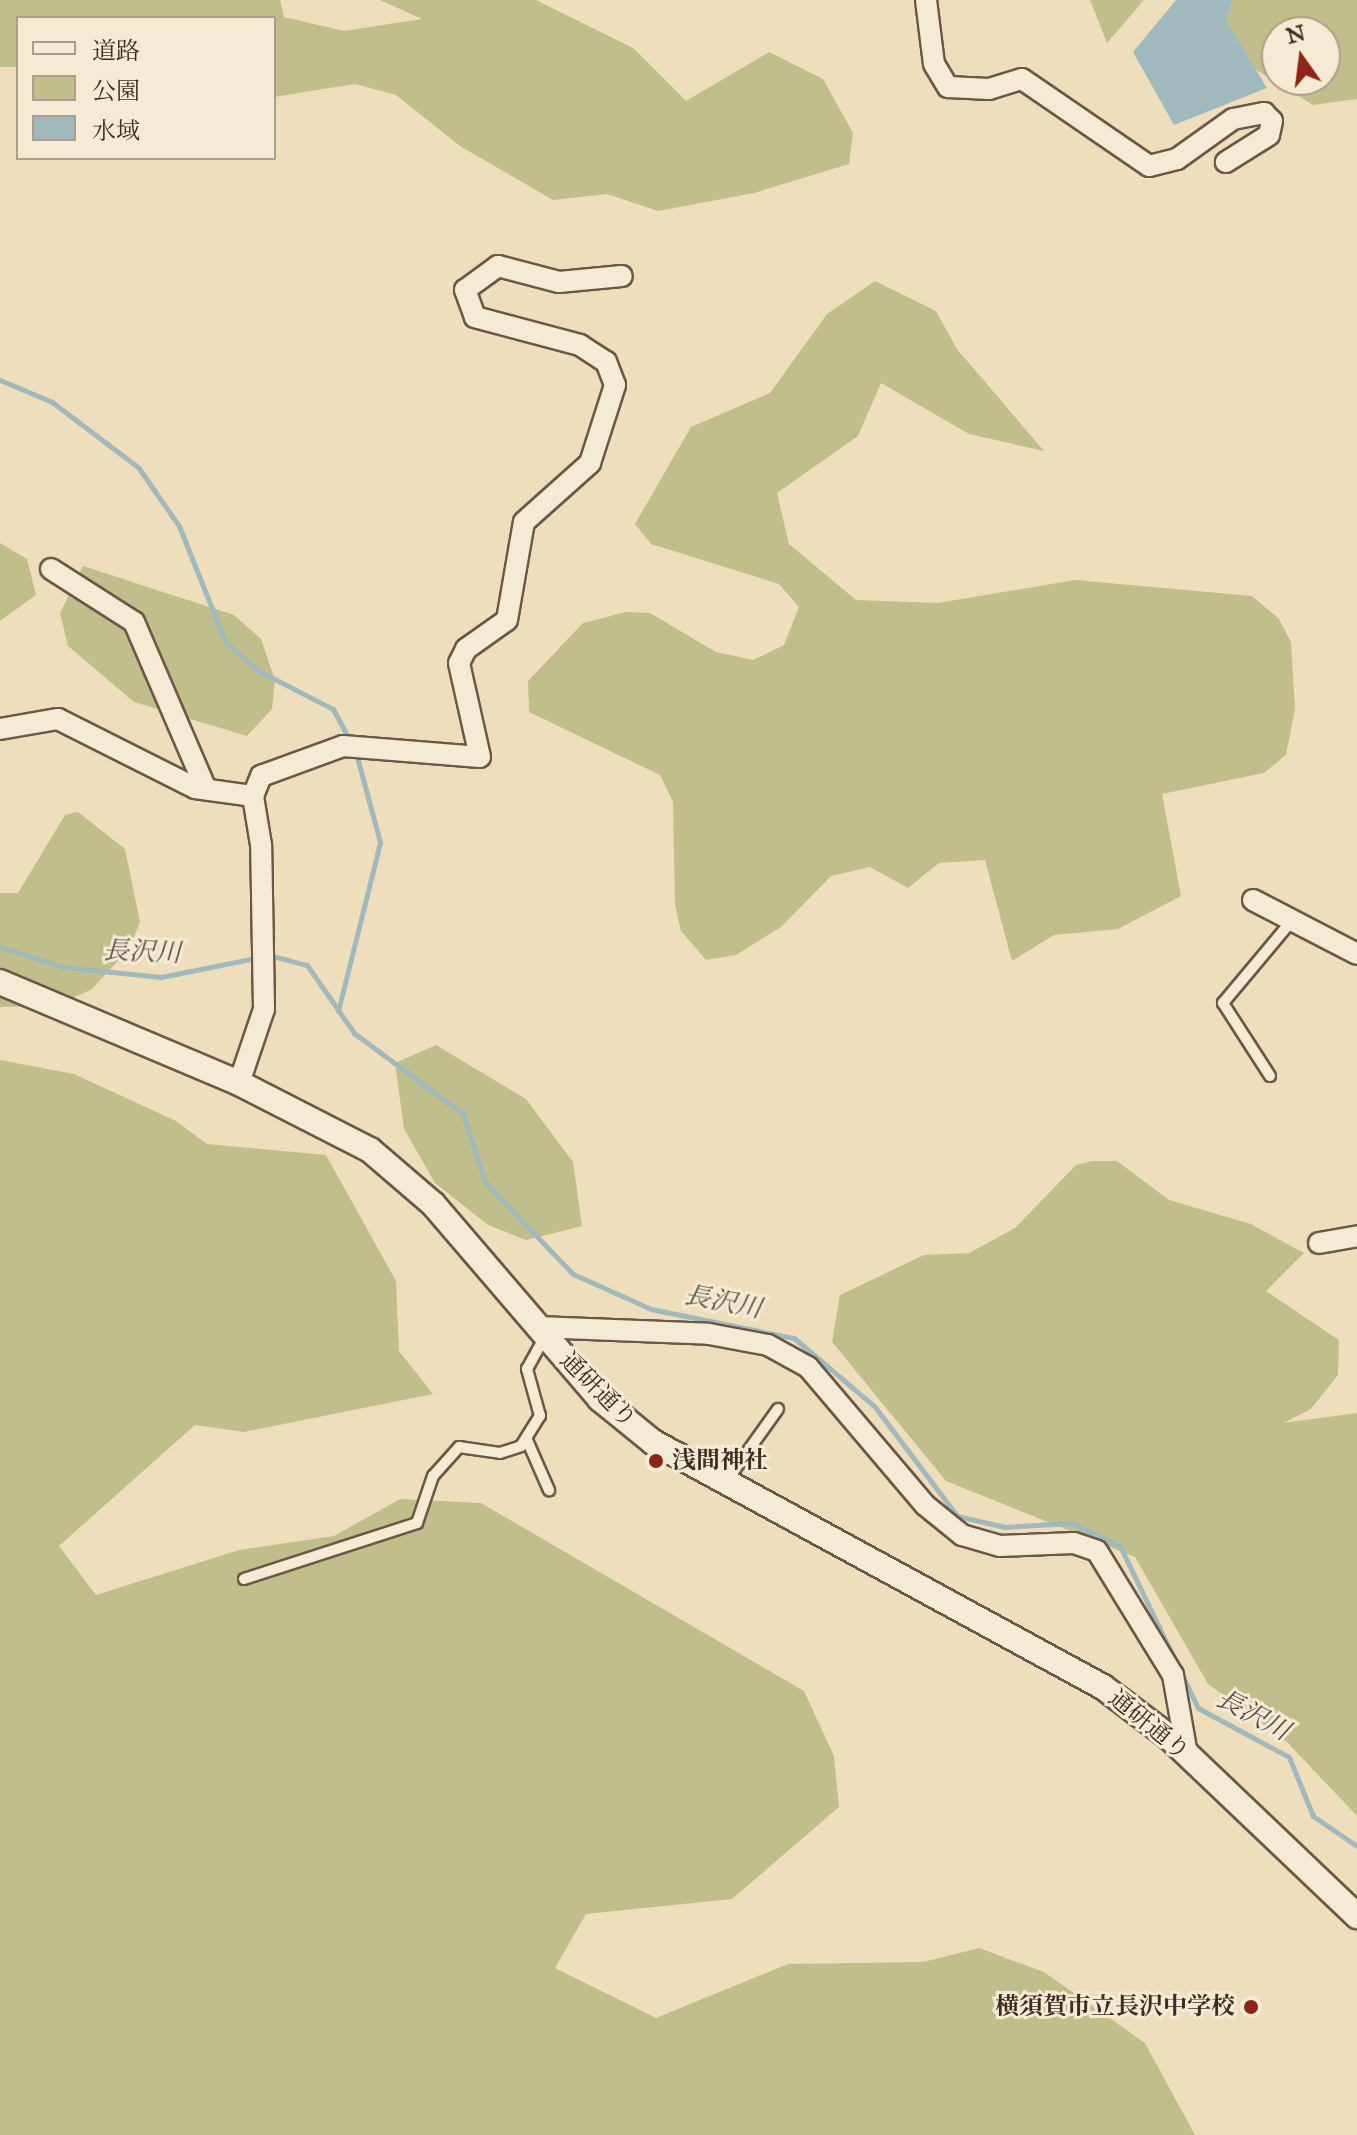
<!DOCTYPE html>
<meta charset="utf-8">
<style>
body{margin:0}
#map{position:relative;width:1357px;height:2135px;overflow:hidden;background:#efdebc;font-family:"IM FELL Great Primer","Noto Serif JP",serif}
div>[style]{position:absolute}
.green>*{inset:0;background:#c0bf8c}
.water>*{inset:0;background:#a0b9bd}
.stream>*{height:5px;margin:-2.5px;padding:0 2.5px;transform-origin:2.5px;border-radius:2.5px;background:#a0b9bd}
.roads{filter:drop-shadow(2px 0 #6a5848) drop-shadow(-2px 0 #6a5848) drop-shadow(0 2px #6a5848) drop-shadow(0 -2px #6a5848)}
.service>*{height:10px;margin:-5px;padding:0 5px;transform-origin:5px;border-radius:5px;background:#f5ead3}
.minor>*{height:20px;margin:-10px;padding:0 10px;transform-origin:10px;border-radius:10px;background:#f5ead3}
.tertiary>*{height:24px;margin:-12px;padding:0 12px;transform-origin:12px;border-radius:12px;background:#f5ead3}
.dots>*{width:22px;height:22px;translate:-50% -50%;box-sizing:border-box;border:4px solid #f5ead3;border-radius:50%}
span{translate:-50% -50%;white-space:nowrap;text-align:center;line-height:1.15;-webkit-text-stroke:6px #f5ead3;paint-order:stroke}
.street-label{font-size:24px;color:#3e2b22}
.poi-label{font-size:24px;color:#3e2b22;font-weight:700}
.left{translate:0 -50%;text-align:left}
.right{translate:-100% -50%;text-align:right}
.water-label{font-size:26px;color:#564e49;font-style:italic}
.legend{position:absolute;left:16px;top:16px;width:260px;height:144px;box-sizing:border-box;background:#f5ead3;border:2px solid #ac9e8c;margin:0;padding:10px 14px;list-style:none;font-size:24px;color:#3e2b22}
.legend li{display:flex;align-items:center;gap:16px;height:40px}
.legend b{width:40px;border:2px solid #ac9e8c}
.north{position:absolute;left:1261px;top:16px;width:80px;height:80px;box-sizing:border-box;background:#f5ead3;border:2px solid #ac9e8c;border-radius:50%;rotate:346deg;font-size:22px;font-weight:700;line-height:32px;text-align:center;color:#3e2b22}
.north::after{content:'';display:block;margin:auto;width:28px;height:36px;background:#8f2418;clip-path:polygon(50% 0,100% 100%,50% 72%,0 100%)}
</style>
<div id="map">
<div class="green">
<i style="clip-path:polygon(0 0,280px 0,284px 17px,344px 31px,422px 19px,380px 0,536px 0,633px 48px,686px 101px,769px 52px,823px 79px,853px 133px,849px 164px,754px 193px,658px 211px,607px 194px,553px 200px,460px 146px,396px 95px,355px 84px,274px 97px,274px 18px,18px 18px,18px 67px,0 67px)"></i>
<i style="clip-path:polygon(1090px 0,1144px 0,1107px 43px)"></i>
<i style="clip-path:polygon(evenodd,1233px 0,1357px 0,1357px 99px,1313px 105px,1253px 68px,1226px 20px,1233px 0,1277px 32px,1325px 32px,1325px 80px,1277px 80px,1277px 32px)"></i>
<i style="clip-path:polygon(875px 281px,936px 311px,957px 349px,1044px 451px,969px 434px,881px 383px,858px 436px,777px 493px,789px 544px,856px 600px,938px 603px,1075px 580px,1252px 596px,1279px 619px,1291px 642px,1295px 709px,1286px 755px,1264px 773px,1162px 794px,1181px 896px,1118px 929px,1054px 935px,1012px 961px,985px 860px,939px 863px,908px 888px,870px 867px,831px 876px,781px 927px,736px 955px,706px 960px,681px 931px,675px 905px,673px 802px,660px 775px,529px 712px,528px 681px,583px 623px,626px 612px,650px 613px,716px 652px,753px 660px,784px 645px,799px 607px,779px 584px,651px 544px,635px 524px,691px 427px,770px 393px,827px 314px)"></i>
<i style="clip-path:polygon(0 543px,27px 559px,36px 595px,0 621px)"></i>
<i style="clip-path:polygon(83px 566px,234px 615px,261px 639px,275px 680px,272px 709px,247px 736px,134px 702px,68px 646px,60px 613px)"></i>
<i style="clip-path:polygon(78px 812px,125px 849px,140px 922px,129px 949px,91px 990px,53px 1006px,0 1007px,0 893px,18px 893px,65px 815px)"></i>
<i style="clip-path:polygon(436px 1045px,526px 1099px,573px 1162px,582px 1226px,526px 1240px,488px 1225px,435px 1183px,404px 1129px,395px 1063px)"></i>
<i style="clip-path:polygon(0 1060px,74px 1074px,176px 1121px,207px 1144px,326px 1155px,396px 1281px,399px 1351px,433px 1394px,244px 1432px,195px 1425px,59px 1546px,96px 1595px,239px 1550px,334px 1536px,400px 1499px,481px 1503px,804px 1691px,834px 1756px,839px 1807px,732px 1899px,586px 1914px,555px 1968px,656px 2018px,788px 1964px,923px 1962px,979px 1948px,1044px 1972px,1145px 2043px,1195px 2135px,0 2135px)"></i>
<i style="clip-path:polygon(1092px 1161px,1117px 1161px,1169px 1200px,1251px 1224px,1304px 1253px,1266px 1291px,1339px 1340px,1338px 1375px,1311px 1409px,1283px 1423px,1357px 1413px,1357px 1816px,1286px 1741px,1208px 1684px,1135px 1557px,946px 1481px,832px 1342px,840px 1295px,924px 1255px,969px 1253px,1015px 1228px,1076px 1165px)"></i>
</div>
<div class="water">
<i style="clip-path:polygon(1176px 0,1233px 0,1226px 20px,1267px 88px,1174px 125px,1133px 52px)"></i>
</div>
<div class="stream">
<i style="left:0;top:380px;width:56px;rotate:22.9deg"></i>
<i style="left:52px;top:402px;width:108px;rotate:37.1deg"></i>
<i style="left:138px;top:467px;width:72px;rotate:55.2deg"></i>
<i style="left:179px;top:526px;width:124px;rotate:68.2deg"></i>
<i style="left:225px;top:641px;width:43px;rotate:42.2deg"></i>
<i style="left:257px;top:670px;width:85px;rotate:27.2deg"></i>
<i style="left:333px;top:709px;width:36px;rotate:62deg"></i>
<i style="left:0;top:947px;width:66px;rotate:17.6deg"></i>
<i style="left:63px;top:967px;width:99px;rotate:5.8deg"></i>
<i style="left:161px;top:977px;width:101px;rotate:-11.4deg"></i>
<i style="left:269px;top:955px;width:39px;rotate:15deg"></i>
<i style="left:307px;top:965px;width:83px;rotate:55.3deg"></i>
<i style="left:354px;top:1033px;width:136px;rotate:36.6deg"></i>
<i style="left:463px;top:1114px;width:71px;rotate:72.1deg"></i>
<i style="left:485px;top:1182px;width:127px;rotate:46.3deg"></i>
<i style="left:573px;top:1274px;width:85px;rotate:24.2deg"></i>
<i style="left:651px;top:1309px;width:146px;rotate:11.5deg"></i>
<i style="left:794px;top:1338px;width:106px;rotate:40.4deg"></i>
<i style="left:875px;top:1407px;width:136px;rotate:53deg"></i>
<i style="left:957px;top:1516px;width:49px;rotate:12.9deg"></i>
<i style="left:1005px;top:1527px;width:66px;rotate:-3.5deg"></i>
<i style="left:1071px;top:1523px;width:54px;rotate:25.1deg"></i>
<i style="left:1120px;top:1546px;width:180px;rotate:64.3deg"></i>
<i style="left:1198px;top:1708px;width:103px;rotate:28.3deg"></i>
<i style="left:1289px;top:1757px;width:64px;rotate:67.9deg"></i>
<i style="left:1313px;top:1816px;width:53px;rotate:34.3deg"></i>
<i style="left:338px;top:1011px;width:174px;rotate:-76deg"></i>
<i style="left:380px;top:842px;width:92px;rotate:-105.1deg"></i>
</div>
<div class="roads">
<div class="service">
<i style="left:1270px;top:1076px;width:87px;rotate:-122.8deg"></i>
<i style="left:1223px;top:1003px;width:103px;rotate:-50.1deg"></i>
<i style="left:527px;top:1440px;width:55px;rotate:66.3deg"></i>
<i style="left:725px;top:1483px;width:91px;rotate:-54.4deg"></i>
<i style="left:244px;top:1579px;width:182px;rotate:-17.9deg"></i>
<i style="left:417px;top:1523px;width:50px;rotate:-71.2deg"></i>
<i style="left:433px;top:1476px;width:39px;rotate:-48deg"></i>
<i style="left:459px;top:1447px;width:41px;rotate:8.3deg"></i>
<i style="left:500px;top:1453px;width:22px;rotate:-18deg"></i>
<i style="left:521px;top:1446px;width:36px;rotate:-58deg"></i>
<i style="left:540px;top:1416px;width:49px;rotate:-105.5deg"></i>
<i style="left:527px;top:1369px;width:39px;rotate:-61deg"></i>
</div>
<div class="minor">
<i style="left:926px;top:0;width:64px;rotate:82.9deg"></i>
<i style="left:934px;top:64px;width:27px;rotate:59deg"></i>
<i style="left:948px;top:87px;width:41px;rotate:2.8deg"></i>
<i style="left:989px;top:89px;width:34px;rotate:-17deg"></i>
<i style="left:1022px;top:79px;width:154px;rotate:34.4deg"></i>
<i style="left:1149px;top:166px;width:29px;rotate:-14deg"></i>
<i style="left:1177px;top:159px;width:69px;rotate:-35.5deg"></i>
<i style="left:1233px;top:119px;width:32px;rotate:-11deg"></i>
<i style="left:1264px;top:113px;width:11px;rotate:45deg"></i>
<i style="left:1272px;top:121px;width:14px;rotate:102deg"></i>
<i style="left:1269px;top:135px;width:51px;rotate:147.9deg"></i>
<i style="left:51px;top:569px;width:98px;rotate:32.6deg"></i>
<i style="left:134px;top:622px;width:182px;rotate:66.7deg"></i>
<i style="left:0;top:729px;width:59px;rotate:-9.8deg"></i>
<i style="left:58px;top:719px;width:153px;rotate:26.7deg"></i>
<i style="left:195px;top:788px;width:59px;rotate:7.9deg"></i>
<i style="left:253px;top:796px;width:22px;rotate:-68deg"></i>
<i style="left:261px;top:776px;width:87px;rotate:-20.1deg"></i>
<i style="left:343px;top:746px;width:137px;rotate:4.6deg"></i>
<i style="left:480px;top:757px;width:96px;rotate:-102.6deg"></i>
<i style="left:459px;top:663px;width:16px;rotate:-63deg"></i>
<i style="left:466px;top:649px;width:50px;rotate:-35.3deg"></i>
<i style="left:507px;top:620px;width:99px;rotate:-80.2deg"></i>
<i style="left:524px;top:522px;width:89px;rotate:-41.8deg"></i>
<i style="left:590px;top:463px;width:82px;rotate:-72.2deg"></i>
<i style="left:615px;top:385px;width:25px;rotate:-111deg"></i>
<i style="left:606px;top:362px;width:31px;rotate:-147deg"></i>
<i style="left:580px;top:345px;width:109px;rotate:-165.1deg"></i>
<i style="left:475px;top:317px;width:29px;rotate:-110deg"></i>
<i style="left:465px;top:290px;width:41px;rotate:-36deg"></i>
<i style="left:498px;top:266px;width:63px;rotate:14.7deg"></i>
<i style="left:559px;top:282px;width:63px;rotate:-5.4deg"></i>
<i style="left:1253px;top:900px;width:117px;rotate:27.4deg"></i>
<i style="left:239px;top:1083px;width:78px;rotate:-71.3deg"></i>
<i style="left:264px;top:1009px;width:164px;rotate:-91deg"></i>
<i style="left:261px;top:845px;width:50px;rotate:-99.3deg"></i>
<i style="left:1319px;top:1243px;width:39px;rotate:-10deg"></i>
<i style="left:538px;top:1327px;width:171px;rotate:2.3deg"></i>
<i style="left:709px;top:1334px;width:60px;rotate:10.6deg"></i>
<i style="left:768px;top:1345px;width:46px;rotate:28.8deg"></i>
<i style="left:808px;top:1367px;width:181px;rotate:49.7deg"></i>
<i style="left:925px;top:1505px;width:48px;rotate:39deg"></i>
<i style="left:962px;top:1535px;width:40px;rotate:16deg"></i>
<i style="left:1000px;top:1546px;width:74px;rotate:-2.3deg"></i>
<i style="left:1074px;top:1543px;width:24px;rotate:19deg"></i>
<i style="left:1097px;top:1551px;width:145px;rotate:58.5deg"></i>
<i style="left:1173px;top:1675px;width:80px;rotate:80deg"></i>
</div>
<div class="tertiary">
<i style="left:0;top:982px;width:259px;rotate:22.9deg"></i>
<i style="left:239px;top:1083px;width:147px;rotate:27.1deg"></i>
<i style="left:370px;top:1150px;width:83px;rotate:40.6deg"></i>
<i style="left:433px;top:1204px;width:257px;rotate:49.4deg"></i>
<i style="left:600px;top:1399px;width:68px;rotate:39.1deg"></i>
<i style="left:653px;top:1442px;width:512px;rotate:28.57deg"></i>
<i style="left:1103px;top:1687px;width:83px;rotate:37.1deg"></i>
<i style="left:1169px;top:1737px;width:260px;rotate:43.6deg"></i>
</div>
</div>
<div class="dots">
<i style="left:656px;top:1461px;background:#8f2418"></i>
<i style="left:1251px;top:2007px;background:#8f2418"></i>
</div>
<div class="street-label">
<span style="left:598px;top:1390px;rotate:45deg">通研通り</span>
<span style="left:1149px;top:1725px;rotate:39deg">通研通り</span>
</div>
<div class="poi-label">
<span class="left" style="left:672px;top:1461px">浅間神社</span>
<span class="right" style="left:1235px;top:2007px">横須賀市立長沢中学校</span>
</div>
<div class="water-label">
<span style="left:142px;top:952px;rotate:2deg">長沢川</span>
<span style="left:723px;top:1302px;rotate:11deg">長沢川</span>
<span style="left:1253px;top:1715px;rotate:28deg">長沢川</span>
</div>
<ul class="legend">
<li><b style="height:10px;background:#f5ead3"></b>道路</li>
<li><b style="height:22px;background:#c0bf8c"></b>公園</li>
<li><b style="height:22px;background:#a0b9bd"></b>水域</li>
</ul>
<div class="north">N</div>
</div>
